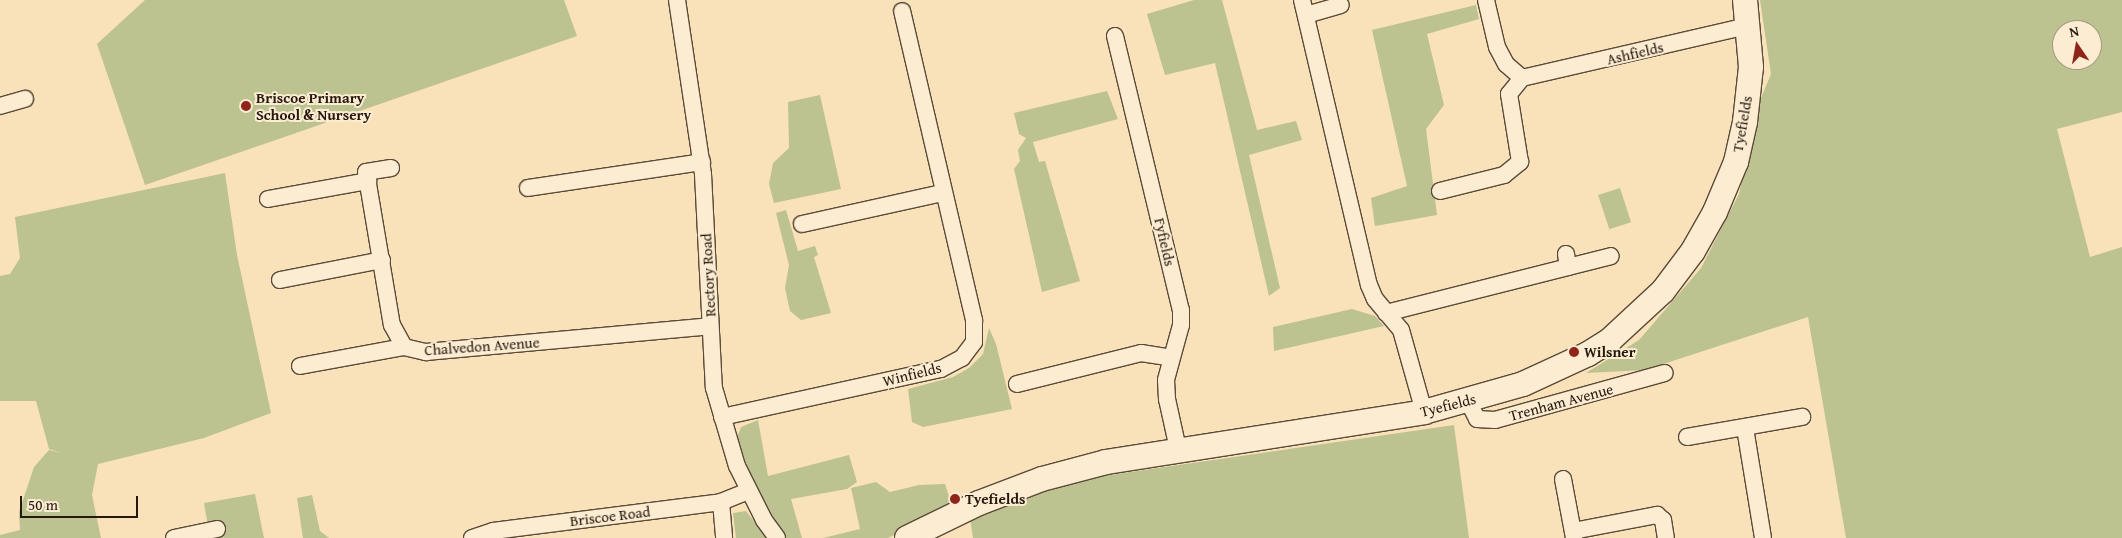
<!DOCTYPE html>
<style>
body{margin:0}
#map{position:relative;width:2122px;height:538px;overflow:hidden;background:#f9e1b9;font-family:"Gentium Book Plus",serif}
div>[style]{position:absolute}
.green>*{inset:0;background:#bcc390;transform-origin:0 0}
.roads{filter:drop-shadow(1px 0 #5b4a38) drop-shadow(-1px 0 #5b4a38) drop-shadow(0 1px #5b4a38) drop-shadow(0 -1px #5b4a38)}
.street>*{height:16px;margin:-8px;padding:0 8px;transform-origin:8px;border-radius:8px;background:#fbecd2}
.secondary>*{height:24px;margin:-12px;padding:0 12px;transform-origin:12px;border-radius:12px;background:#fbecd2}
.dots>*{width:14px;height:14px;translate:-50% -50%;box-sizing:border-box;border:2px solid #fbecd2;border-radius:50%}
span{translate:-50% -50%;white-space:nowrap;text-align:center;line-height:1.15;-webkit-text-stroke:4px #fbecd2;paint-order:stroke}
.street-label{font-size:15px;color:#26180d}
.poi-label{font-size:15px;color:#26180d;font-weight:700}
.left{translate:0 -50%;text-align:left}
.north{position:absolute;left:2052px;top:20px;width:50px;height:50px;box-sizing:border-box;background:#fbecd2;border:1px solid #a69783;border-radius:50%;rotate:348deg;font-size:14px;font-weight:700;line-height:20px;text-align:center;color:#26180d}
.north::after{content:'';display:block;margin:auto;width:18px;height:22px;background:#8f2418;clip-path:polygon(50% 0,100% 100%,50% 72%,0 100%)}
.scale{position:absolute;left:20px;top:496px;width:118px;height:22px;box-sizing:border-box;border:2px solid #26180d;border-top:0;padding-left:6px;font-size:15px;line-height:18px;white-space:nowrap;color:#26180d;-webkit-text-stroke:4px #fbecd2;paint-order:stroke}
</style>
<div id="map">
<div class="green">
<i style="clip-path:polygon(145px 0,564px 0,577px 36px,145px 185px,97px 44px)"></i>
<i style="clip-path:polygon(1194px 0,1222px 0,1257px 130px,1296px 121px,1302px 140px,1249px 155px,1280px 288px,1269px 296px,1215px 63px,1165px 75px,1147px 14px)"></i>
<i style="clip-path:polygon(evenodd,1760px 0,2122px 0,2122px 112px,2057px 129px,2090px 257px,2122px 247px,2122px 538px,1846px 538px,1808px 317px,1645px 370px,1586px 373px,1639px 340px,1701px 268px,1739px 194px,1761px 98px,1771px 74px,1760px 0,2062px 30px,2092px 30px,2092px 60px,2062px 60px,2062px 30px)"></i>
<i style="clip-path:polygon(1476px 5px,1479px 19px,1427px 34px,1444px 105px,1426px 129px,1437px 215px,1375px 226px,1371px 198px,1407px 186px,1372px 30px)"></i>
<i style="clip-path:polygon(1107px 91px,1118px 119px,1033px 142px,1039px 162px,1045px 161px,1080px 281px,1042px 292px,1014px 169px,1020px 161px,1018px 150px,1026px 138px,1019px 134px,1014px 113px)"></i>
<i style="clip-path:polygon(820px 95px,841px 189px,774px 203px,769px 184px,773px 163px,789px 148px,788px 102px)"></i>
<i style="clip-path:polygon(225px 173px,237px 255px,271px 413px,204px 438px,98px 464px,92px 495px,101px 538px,0 538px,0 535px,20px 530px,19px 512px,34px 467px,49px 450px,62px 453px,49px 449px,36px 401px,0 401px,0 276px,10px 274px,20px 258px,15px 217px)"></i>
<i style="left:1620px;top:188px;width:36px;height:23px;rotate:72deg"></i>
<i style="clip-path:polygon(786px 210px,798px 251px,815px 246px,818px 255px,814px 257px,831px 313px,801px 320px,790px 311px,785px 288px,789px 265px,776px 213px)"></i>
<i style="clip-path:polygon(1352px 309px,1375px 316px,1384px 326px,1274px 351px,1273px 327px)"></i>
<i style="clip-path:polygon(989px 328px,996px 344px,1012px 409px,923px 427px,912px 422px,908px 389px,953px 377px,969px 368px,983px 354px)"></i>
<i style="clip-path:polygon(758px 420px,768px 476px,849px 455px,857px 482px,847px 489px,791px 499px,802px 538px,786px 538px,750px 479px,736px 440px,741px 427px)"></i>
<i style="clip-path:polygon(1454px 425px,1469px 538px,973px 538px,970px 517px,1061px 482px)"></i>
<i style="clip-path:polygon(876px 482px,890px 492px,919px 485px,945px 484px,952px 506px,888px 538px,823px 538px,860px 529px,851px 488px)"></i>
<i style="clip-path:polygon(255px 494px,264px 538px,210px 538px,204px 503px)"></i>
<i style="clip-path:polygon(312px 495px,320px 531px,329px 538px,303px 538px,297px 498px)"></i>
<i style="clip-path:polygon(746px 511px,767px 538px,736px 538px,733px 513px)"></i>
</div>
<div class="roads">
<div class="street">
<i style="left:677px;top:0;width:176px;rotate:81.5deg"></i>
<i style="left:703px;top:174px;width:214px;rotate:87.1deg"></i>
<i style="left:714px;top:388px;width:81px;rotate:73.6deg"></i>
<i style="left:737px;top:466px;width:60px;rotate:63.4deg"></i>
<i style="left:764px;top:520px;width:22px;rotate:54deg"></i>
<i style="left:1302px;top:0;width:293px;rotate:76.8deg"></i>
<i style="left:1369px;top:285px;width:15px;rotate:67deg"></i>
<i style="left:1375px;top:299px;width:40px;rotate:50deg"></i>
<i style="left:1401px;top:330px;width:85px;rotate:74.3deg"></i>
<i style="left:1306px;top:15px;width:36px;rotate:-16deg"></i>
<i style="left:1115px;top:36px;width:282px;rotate:76.5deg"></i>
<i style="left:1181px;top:310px;width:15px;rotate:90deg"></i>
<i style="left:1181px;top:325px;width:57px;rotate:105.3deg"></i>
<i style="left:1166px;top:380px;width:19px;rotate:87deg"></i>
<i style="left:1167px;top:399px;width:51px;rotate:77.6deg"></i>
<i style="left:1522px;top:78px;width:232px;rotate:-13deg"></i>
<i style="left:0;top:106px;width:26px;rotate:-16deg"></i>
<i style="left:391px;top:168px;width:25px;rotate:171deg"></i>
<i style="left:366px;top:172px;width:155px;rotate:80.4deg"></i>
<i style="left:392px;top:325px;width:25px;rotate:61deg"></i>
<i style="left:404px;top:347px;width:23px;rotate:13deg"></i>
<i style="left:426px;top:352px;width:285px;rotate:-5.2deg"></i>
<i style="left:528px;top:188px;width:176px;rotate:-8.5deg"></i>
<i style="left:1440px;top:191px;width:66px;rotate:-14deg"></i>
<i style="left:1504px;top:175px;width:21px;rotate:-39deg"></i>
<i style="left:1520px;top:162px;width:69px;rotate:-99.2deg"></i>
<i style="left:1509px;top:94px;width:21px;rotate:-51deg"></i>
<i style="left:1522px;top:78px;width:21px;rotate:-139deg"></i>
<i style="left:1506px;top:64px;width:19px;rotate:-118deg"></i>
<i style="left:1497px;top:47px;width:48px;rotate:-103.2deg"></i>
<i style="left:268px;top:199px;width:102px;rotate:-10.2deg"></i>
<i style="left:802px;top:224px;width:143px;rotate:-12.5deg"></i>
<i style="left:1566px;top:254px;width:13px;rotate:81deg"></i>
<i style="left:1568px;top:267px;width:44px;rotate:-14.3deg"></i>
<i style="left:280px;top:280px;width:104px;rotate:-11.1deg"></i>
<i style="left:1386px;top:313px;width:188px;rotate:-14.2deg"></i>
<i style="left:300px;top:366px;width:106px;rotate:-10.4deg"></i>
<i style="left:1017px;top:384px;width:128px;rotate:-14deg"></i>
<i style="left:1141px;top:353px;width:30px;rotate:9deg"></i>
<i style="left:1468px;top:401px;width:20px;rotate:63deg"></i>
<i style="left:1477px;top:419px;width:18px;rotate:3deg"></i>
<i style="left:1495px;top:420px;width:176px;rotate:-15.5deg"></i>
<i style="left:722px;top:417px;width:224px;rotate:-12.4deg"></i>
<i style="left:941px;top:369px;width:24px;rotate:-28deg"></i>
<i style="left:962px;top:358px;width:20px;rotate:-53deg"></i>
<i style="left:974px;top:342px;width:22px;rotate:-90deg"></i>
<i style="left:974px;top:320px;width:317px;rotate:-103.1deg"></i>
<i style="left:1745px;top:428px;width:111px;rotate:80.7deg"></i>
<i style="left:1687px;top:437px;width:117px;rotate:-9.9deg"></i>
<i style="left:1563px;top:479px;width:60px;rotate:79.4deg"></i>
<i style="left:721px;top:502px;width:36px;rotate:85deg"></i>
<i style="left:1573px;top:531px;width:86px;rotate:-10.8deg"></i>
<i style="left:1657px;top:515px;width:8px;rotate:40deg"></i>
<i style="left:1663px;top:520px;width:18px;rotate:81deg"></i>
<i style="left:174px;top:538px;width:44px;rotate:-11.8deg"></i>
<i style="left:472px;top:538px;width:22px;rotate:-18deg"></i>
<i style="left:493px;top:531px;width:230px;rotate:-7.2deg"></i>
<i style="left:721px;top:502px;width:29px;rotate:-22deg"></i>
</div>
<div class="secondary">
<i style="left:907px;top:538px;width:80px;rotate:-25.9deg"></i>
<i style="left:979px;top:503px;width:67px;rotate:-20.9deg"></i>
<i style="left:1042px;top:479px;width:66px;rotate:-14.9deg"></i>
<i style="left:1106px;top:462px;width:322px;rotate:-8.9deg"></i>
<i style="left:1424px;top:412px;width:103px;rotate:-15.8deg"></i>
<i style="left:1523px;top:384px;width:72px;rotate:-24.8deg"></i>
<i style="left:1588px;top:354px;width:26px;rotate:-32deg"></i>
<i style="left:1610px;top:340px;width:72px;rotate:-42.8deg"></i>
<i style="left:1663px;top:291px;width:50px;rotate:-53.1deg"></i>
<i style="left:1693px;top:251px;width:45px;rotate:-60.6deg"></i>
<i style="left:1715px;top:212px;width:54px;rotate:-67.2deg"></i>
<i style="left:1736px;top:162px;width:41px;rotate:-77.3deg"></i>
<i style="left:1745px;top:122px;width:55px;rotate:-83.8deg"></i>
<i style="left:1751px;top:67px;width:67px;rotate:-95.1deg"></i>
</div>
</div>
<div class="dots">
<i style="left:246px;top:106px;background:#8f2418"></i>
<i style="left:1574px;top:352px;background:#8f2418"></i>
<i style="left:955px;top:499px;background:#8f2418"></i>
</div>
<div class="street-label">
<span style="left:1635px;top:53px;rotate:-13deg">Ashfields</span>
<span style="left:1742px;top:124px;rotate:-80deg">Tyefields</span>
<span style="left:1165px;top:242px;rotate:77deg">Fyfields</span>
<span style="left:708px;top:275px;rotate:-93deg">Rectory Road</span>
<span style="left:482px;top:346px;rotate:-4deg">Chalvedon Avenue</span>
<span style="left:912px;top:374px;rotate:-14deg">Winfields</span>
<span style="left:1561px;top:402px;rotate:-15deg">Trenham Avenue</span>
<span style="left:1448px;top:405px;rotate:-14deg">Tyefields</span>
<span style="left:610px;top:516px;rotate:-7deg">Briscoe Road</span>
</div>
<div class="poi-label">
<span class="left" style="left:256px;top:106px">Briscoe Primary<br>School &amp; Nursery</span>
<span class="left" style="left:1584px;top:352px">Wilsner</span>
<span class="left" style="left:965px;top:499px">Tyefields</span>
</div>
<div class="north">N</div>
<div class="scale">50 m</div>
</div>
